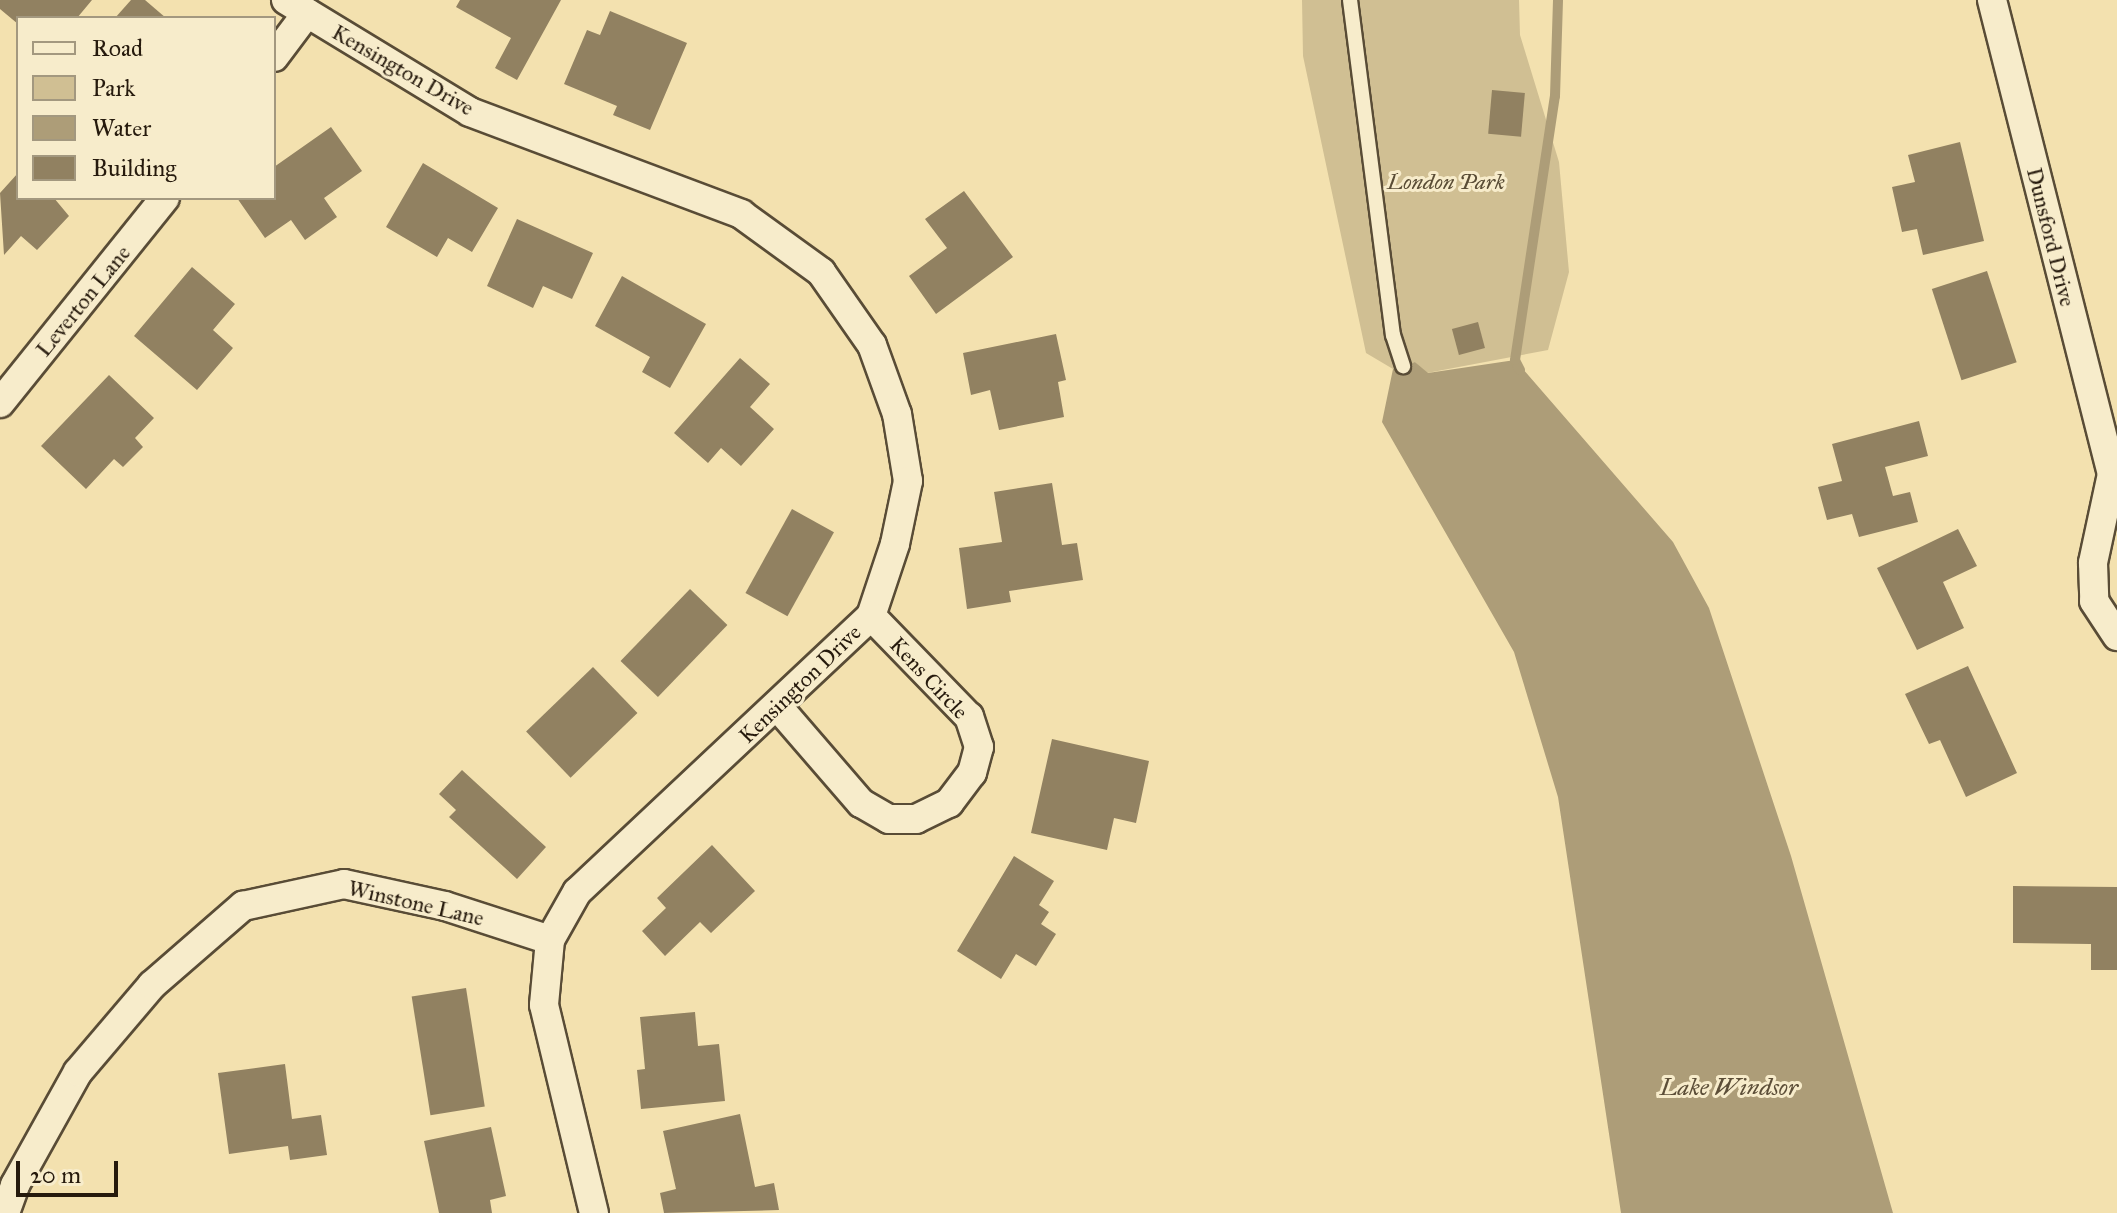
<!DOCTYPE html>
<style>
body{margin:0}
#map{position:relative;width:2117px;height:1213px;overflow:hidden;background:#f3e1af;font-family:"IM FELL Great Primer",serif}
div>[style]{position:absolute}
.green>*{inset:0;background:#d0bf93}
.water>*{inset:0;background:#ad9d78}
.stream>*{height:10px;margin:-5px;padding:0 5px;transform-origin:5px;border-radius:5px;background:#ad9d78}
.building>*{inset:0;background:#918161;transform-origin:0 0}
.roads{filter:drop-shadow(2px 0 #594c36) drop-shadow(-2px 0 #594c36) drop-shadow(0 2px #594c36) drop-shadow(0 -2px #594c36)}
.service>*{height:14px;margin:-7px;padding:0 7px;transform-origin:7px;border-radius:7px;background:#f7eccb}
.minor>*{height:28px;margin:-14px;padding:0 14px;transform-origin:14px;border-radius:14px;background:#f7eccb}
span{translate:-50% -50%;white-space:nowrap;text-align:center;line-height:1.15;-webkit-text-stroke:6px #f7eccb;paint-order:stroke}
.street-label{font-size:22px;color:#261a0d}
.park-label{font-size:22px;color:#594c35;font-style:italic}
.water-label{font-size:24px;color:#5c4e38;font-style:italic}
.legend{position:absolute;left:16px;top:16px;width:260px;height:184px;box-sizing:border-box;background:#f7eccb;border:2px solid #a3987f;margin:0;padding:10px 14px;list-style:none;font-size:24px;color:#261a0d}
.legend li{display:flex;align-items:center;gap:16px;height:40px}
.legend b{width:40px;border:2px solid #a3987f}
.scale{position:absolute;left:16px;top:1161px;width:102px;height:36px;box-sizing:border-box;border:4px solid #261a0d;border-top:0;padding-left:10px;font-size:24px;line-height:28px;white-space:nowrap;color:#261a0d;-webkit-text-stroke:6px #f7eccb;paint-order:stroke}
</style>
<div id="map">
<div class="green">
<i style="clip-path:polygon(1302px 0,1519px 0,1520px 35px,1559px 162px,1569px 272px,1548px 350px,1427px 373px,1415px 362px,1393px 369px,1366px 353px,1303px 56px)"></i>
</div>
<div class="water">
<i style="clip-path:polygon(1515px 360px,1673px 542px,1709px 608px,1791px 856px,1893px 1213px,1621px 1213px,1558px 797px,1514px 652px,1382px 422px,1393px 369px,1415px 362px,1428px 373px)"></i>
</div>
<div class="stream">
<i style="left:1520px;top:370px;width:11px;rotate:-117deg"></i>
<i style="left:1515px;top:360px;width:267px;rotate:-81.4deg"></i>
<i style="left:1555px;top:96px;width:96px;rotate:-88.2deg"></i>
</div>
<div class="building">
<i style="clip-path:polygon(0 0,92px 0,77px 18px,18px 18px,18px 24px,0 9px)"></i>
<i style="clip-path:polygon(131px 0,145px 0,166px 18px,115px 18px)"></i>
<i style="clip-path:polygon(460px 0,561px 0,517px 80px,495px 68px,511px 38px,456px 7px)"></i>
<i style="clip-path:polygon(610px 11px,687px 43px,650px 130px,613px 115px,617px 106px,564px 84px,587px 30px,600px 35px)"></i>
<i style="left:1492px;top:90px;width:33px;height:44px;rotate:5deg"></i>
<i style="clip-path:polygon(331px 127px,362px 171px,324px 198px,337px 217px,305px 240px,291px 220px,265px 238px,237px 198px,274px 198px,274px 167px)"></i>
<i style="clip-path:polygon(1960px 142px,1984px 241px,1923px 255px,1917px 229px,1902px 232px,1892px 187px,1915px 182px,1908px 155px)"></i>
<i style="clip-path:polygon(423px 163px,498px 208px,472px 252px,448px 238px,437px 257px,386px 227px)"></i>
<i style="clip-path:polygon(18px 173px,18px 198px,54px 198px,69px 216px,37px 250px,21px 236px,4px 255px,0 193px)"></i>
<i style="clip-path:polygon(964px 191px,1013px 257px,936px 314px,909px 276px,947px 248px,925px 219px)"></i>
<i style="clip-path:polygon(517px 219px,593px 253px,572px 299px,543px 286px,533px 308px,487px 286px)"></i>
<i style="clip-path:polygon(192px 267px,235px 304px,213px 330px,233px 348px,197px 390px,134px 336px)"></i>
<i style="left:1987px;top:271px;width:96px;height:58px;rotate:72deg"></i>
<i style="clip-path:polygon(622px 276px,706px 324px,670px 388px,642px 372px,650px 357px,595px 326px)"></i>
<i style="left:1478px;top:322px;width:27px;height:27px;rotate:75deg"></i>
<i style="clip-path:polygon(1056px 334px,1066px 380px,1058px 382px,1064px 417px,999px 430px,990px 390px,971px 395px,963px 353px)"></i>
<i style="clip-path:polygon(740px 358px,770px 384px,750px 407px,774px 429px,741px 466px,721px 448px,708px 463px,674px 433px)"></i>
<i style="clip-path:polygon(109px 375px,154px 418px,135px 438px,143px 447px,123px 467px,114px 459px,86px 489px,41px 446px)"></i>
<i style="clip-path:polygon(1919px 421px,1928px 456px,1885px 467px,1893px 496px,1910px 492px,1918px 522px,1859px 537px,1852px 514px,1827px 520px,1818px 487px,1842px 481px,1832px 444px)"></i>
<i style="clip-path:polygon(1052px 483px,1062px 545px,1077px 543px,1083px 580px,1009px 591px,1011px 602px,967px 609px,959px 548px,1002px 542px,994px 492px)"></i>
<i style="left:792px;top:509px;width:48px;height:96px;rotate:29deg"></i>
<i style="clip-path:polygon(1958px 529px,1977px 566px,1943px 582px,1964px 628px,1917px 650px,1877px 568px)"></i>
<i style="left:690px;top:589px;width:52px;height:100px;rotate:44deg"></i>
<i style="clip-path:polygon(1968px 666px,2017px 773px,1966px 797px,1940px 740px,1929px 744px,1905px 694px)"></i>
<i style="left:593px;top:667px;width:64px;height:93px;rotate:46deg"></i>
<i style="clip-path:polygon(1052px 739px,1149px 761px,1136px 823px,1114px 818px,1107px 850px,1031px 833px)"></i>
<i style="clip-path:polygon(462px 770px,546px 847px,517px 879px,449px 817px,456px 810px,439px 794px)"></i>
<i style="clip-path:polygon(712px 845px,755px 891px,711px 933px,700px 922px,665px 956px,642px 931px,666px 908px,657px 898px)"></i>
<i style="clip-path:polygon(1014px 856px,1054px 881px,1039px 905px,1049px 912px,1041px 924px,1056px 934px,1036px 966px,1016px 954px,1001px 979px,957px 951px)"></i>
<i style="clip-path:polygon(2013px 886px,2117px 887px,2117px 970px,2091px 970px,2091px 944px,2013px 943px)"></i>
<i style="left:466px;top:988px;width:120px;height:55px;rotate:81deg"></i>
<i style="clip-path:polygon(695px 1012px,698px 1046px,719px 1044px,725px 1101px,641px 1109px,637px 1070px,645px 1069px,640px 1017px)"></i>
<i style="clip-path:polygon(285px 1064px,292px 1119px,321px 1115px,327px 1155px,290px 1160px,288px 1146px,229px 1154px,218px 1073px)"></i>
<i style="clip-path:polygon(740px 1114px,755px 1187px,774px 1183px,779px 1210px,664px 1213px,660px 1193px,676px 1189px,663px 1131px)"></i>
<i style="clip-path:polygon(491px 1127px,506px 1196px,490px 1200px,492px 1213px,439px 1213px,424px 1141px)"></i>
</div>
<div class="roads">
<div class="service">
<i style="left:1350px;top:0;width:338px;rotate:82.7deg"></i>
<i style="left:1393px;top:335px;width:33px;rotate:72deg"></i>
</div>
<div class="minor">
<i style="left:286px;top:0;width:215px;rotate:31.3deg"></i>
<i style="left:470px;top:112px;width:290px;rotate:20.6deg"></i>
<i style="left:741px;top:214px;width:99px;rotate:35.9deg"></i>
<i style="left:821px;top:272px;width:89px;rotate:55.1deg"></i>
<i style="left:872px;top:345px;width:73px;rotate:70.1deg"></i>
<i style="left:897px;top:414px;width:68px;rotate:80.7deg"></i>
<i style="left:908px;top:481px;width:64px;rotate:101.7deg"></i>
<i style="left:895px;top:544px;width:76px;rotate:108.4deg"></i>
<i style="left:871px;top:616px;width:403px;rotate:136.8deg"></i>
<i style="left:577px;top:892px;width:55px;rotate:119.4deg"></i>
<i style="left:550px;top:940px;width:65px;rotate:95.3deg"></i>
<i style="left:544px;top:1005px;width:214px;rotate:76.5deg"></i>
<i style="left:1992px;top:0;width:489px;rotate:75.8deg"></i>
<i style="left:2112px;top:474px;width:91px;rotate:102.1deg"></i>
<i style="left:2093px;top:563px;width:38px;rotate:88deg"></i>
<i style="left:2094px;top:601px;width:42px;rotate:56.7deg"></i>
<i style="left:274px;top:57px;width:55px;rotate:-53.1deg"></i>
<i style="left:0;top:403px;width:263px;rotate:-51.2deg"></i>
<i style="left:778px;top:707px;width:127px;rotate:49.2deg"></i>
<i style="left:861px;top:803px;width:32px;rotate:30deg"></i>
<i style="left:889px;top:819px;width:27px"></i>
<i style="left:916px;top:819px;width:37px;rotate:-26deg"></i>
<i style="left:949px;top:803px;width:38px;rotate:-53deg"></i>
<i style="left:972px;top:773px;width:27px;rotate:-75deg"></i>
<i style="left:979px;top:747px;width:32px;rotate:-108deg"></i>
<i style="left:969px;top:717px;width:141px;rotate:-134.1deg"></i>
<i style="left:5px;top:1213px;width:30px;rotate:-70deg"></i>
<i style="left:15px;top:1185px;width:129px;rotate:-60.9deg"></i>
<i style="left:78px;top:1072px;width:114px;rotate:-49.6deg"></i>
<i style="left:152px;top:985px;width:121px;rotate:-41deg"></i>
<i style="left:243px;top:906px;width:103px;rotate:-12.3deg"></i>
<i style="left:344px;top:884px;width:103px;rotate:12.3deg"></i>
<i style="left:445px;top:906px;width:110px;rotate:17.9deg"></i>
</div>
</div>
<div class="street-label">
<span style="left:403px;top:70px;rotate:30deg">Kensington Drive</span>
<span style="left:2051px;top:237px;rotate:76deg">Dunsford Drive</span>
<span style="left:83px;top:301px;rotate:-51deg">Leverton Lane</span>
<span style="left:929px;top:678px;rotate:47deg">Kens Circle</span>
<span style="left:800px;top:684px;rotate:-44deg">Kensington Drive</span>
<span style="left:416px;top:903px;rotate:13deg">Winstone Lane</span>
</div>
<div class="park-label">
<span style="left:1446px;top:182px">London Park</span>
</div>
<div class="water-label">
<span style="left:1729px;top:1088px">Lake Windsor</span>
</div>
<ul class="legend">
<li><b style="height:10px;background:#f7eccb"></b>Road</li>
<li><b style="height:22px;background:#d0bf93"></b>Park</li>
<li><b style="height:22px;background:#ad9d78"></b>Water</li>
<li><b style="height:22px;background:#918161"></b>Building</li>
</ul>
<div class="scale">20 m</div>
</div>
